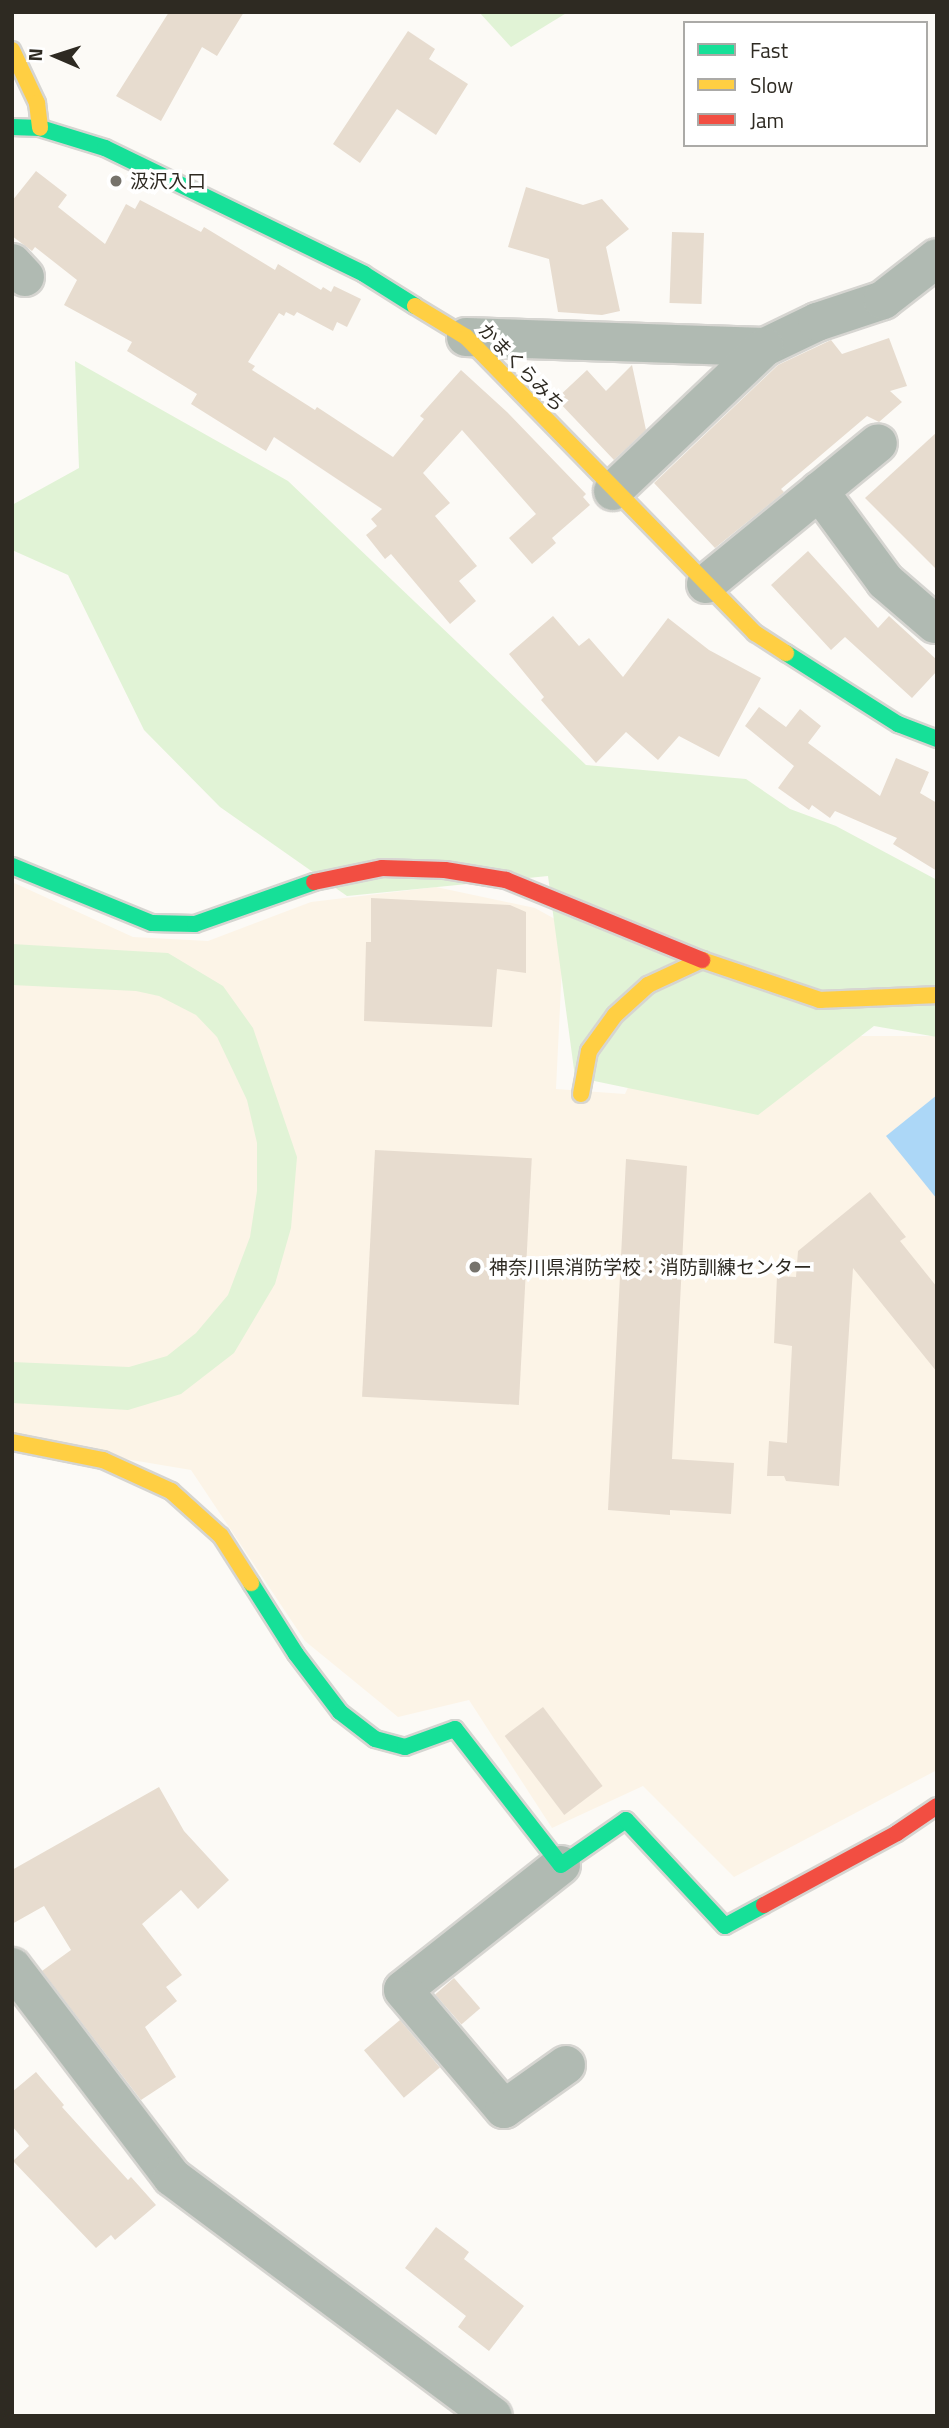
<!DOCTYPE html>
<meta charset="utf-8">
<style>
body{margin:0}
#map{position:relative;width:949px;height:2428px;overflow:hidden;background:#fcfaf6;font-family:"Titillium Web","Noto Sans JP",sans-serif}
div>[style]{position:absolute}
.education>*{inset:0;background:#fcf4e7}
.green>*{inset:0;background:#e1f3d6}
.water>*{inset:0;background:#acd7f7}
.building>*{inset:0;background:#e7dccf;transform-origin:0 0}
.roads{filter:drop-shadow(2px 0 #d6d5d1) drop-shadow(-2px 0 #d6d5d1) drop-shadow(0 2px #d6d5d1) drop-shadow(0 -2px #d6d5d1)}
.street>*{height:38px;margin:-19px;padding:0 19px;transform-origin:19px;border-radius:19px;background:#b0bab2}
.fast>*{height:16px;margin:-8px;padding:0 8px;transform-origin:8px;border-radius:8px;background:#16e098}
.slow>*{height:16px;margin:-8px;padding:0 8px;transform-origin:8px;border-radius:8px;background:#ffcf43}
.jam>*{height:16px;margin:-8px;padding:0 8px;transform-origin:8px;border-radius:8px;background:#f24e42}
.dots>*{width:19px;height:19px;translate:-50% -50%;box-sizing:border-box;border:4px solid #fff;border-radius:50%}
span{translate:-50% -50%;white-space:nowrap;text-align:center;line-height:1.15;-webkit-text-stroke:7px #fff;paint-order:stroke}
.poi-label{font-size:19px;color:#2e2a22}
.left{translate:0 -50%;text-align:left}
.street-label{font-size:19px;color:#2e2a22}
.frame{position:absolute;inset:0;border:14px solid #2e2a22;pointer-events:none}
.legend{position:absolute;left:683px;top:21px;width:245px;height:126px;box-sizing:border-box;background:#fff;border:2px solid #abaaa7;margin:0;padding:9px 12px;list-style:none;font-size:21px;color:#2e2a22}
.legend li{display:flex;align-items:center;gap:14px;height:35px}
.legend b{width:35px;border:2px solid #abaaa7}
.north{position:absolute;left:21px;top:21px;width:70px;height:70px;-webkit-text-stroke:5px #fff;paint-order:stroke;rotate:273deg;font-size:19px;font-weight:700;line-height:28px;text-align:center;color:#2e2a22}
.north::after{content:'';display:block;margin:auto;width:24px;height:32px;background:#2e2a22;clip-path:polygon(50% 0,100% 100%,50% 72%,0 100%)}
</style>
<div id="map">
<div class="education">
<i style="clip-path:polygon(12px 882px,133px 937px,208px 941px,311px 902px,436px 887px,535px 908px,564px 924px,556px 1089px,625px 1094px,651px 1036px,937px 1036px,937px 1770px,734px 1877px,643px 1786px,552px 1828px,469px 1700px,398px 1717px,305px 1641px,191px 1470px,12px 1440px)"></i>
</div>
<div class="green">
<i style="clip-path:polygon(479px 12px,568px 12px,511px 47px)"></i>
<i style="clip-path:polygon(75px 361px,288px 481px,586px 765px,746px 779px,790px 809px,836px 826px,937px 880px,937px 1037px,874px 1026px,758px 1115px,575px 1077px,548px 876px,347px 896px,220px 807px,144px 730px,68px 575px,12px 550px,12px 505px,79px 468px)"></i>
<i style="clip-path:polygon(12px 944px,168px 953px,223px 986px,253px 1028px,297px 1157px,291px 1228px,275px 1284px,234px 1353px,181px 1394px,128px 1410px,12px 1403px,12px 1362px,129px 1367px,167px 1356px,196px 1333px,228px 1295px,250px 1237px,257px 1191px,257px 1143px,247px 1100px,217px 1037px,196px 1015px,159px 996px,136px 991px,12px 985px)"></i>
</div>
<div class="water">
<i style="clip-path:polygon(937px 1095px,937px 1199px,886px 1136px)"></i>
</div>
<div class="building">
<i style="clip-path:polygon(169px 12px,244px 12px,217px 56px,202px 47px,161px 121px,116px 96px)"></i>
<i style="clip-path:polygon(408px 31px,435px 49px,429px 59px,468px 84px,436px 135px,397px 109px,360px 163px,333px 144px)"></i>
<i style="clip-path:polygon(36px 171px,67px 195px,58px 207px,105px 244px,126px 204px,135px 209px,140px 200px,201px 232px,204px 227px,275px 270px,278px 264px,321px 290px,323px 287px,331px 292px,334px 286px,361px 299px,347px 327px,337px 322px,333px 331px,297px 312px,294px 316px,286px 312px,284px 316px,279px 313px,248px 362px,255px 366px,252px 370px,315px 410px,317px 407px,393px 457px,424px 419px,420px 416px,461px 370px,507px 412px,586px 494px,583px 497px,590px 505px,552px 538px,556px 543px,532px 564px,509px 538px,536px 514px,462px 430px,423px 473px,450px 503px,435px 516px,477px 566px,459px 581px,476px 601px,450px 624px,391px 554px,385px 559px,366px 535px,377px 526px,371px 519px,382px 509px,274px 437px,266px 451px,191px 404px,197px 394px,127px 351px,132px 342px,64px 305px,77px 280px,35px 247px,32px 251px,12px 236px,12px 201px)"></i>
<i style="clip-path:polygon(526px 187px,583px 205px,602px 199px,629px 229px,606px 247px,620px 311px,602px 315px,558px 312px,549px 259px,508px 247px)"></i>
<i style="left:672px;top:232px;width:32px;height:71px;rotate:2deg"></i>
<i style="clip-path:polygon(889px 338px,907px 386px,890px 391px,902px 402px,879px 422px,867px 416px,781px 489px,784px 492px,777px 498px,715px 548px,654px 483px,778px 365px,831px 340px,842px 354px)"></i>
<i style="clip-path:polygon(632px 365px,646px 430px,614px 460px,556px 399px,587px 370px,606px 391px)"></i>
<i style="clip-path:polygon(937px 432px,937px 570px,865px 498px)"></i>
<i style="clip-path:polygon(808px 551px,878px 628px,889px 616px,937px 660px,937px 671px,912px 698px,845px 637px,831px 650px,771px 585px)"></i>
<i style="clip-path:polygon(553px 616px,579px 646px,589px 638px,623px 677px,668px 618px,709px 650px,761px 678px,719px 757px,679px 736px,658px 760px,626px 732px,596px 763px,541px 700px,544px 697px,509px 654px)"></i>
<i style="clip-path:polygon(759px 707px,786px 727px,800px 709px,821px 726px,808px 743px,880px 796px,896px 758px,929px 772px,920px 793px,937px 803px,937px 871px,893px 844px,897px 838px,835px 811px,830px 818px,812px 805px,809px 810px,778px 788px,794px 766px,745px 726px)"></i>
<i style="clip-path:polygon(371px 898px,510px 905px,526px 912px,526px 973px,497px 969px,492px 1027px,364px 1021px,366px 942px,371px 942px)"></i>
<i style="left:375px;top:1150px;width:157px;height:247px;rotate:3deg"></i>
<i style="clip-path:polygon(626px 1159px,687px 1166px,672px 1459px,734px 1463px,731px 1514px,670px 1510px,670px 1515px,608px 1510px)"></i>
<i style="clip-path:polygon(870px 1192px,906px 1237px,900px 1241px,937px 1287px,937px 1372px,853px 1268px,839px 1486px,786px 1481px,784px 1476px,767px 1476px,769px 1441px,787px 1443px,792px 1346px,774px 1343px,777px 1276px,796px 1277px,798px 1251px)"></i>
<i style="left:543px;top:1707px;width:99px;height:48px;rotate:53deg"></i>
<i style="clip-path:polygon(159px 1787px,184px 1831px,229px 1880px,198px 1909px,181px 1890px,142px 1924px,182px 1975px,166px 1987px,177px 2001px,145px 2027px,176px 2077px,141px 2100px,42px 1971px,71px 1950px,44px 1906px,12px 1924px,12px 1870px)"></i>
<i style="left:454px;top:1978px;width:40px;height:25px;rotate:49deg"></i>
<i style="left:400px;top:2020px;width:62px;height:47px;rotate:50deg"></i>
<i style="clip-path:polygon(36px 2072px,64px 2105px,62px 2107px,128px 2180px,131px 2177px,156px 2205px,115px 2240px,111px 2235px,96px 2248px,13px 2161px,29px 2146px,12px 2126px,12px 2092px)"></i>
<i style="clip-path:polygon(436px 2227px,469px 2252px,464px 2259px,524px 2306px,489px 2351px,458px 2327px,466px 2316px,405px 2268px)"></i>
</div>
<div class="roads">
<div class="street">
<i style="left:12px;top:263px;width:19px;rotate:47deg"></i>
<i style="left:466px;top:337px;width:299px;rotate:1.9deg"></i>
<i style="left:765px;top:347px;width:58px;rotate:-25.7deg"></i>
<i style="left:817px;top:322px;width:70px;rotate:-18.4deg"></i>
<i style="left:883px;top:300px;width:68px;rotate:-37.9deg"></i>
<i style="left:613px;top:491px;width:209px;rotate:-43.5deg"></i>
<i style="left:819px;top:491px;width:112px;rotate:53.7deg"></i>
<i style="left:885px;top:581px;width:66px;rotate:40.7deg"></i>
<i style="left:706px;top:584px;width:222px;rotate:-39.3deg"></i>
<i style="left:561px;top:1865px;width:201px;rotate:141.7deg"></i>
<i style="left:403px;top:1990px;width:156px;rotate:49.7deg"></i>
<i style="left:504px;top:2109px;width:76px;rotate:-35.4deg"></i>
<i style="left:12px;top:1967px;width:264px;rotate:52.7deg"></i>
<i style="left:172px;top:2177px;width:400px;rotate:36.7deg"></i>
</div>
<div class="fast">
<i style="left:12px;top:127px;width:28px;rotate:2deg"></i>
<i style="left:40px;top:128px;width:68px;rotate:17.1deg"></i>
<i style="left:105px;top:148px;width:288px;rotate:25.9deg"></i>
<i style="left:364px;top:274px;width:60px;rotate:32.1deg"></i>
<i style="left:786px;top:653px;width:133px;rotate:32.4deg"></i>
<i style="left:898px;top:724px;width:42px;rotate:21deg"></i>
<i style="left:12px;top:866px;width:151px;rotate:22.2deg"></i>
<i style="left:152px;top:923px;width:43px;rotate:1.3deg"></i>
<i style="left:195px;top:924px;width:126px;rotate:-19.4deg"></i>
<i style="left:251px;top:1583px;width:84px;rotate:57.6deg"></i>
<i style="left:296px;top:1654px;width:73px;rotate:52.8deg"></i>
<i style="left:340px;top:1712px;width:44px;rotate:37.6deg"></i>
<i style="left:375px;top:1739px;width:31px;rotate:15deg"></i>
<i style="left:405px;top:1747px;width:53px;rotate:-19.8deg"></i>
<i style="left:455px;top:1729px;width:172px;rotate:52.1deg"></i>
<i style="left:561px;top:1865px;width:79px;rotate:-34.7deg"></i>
<i style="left:626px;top:1820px;width:145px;rotate:47deg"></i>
<i style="left:725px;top:1926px;width:44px;rotate:-28.3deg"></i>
</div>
<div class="slow">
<i style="left:12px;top:50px;width:59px;rotate:64.7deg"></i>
<i style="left:37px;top:103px;width:25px;rotate:83deg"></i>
<i style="left:415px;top:306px;width:60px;rotate:31.3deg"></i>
<i style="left:466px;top:337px;width:414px;rotate:45.7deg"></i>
<i style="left:755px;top:633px;width:37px;rotate:33deg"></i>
<i style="left:581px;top:1094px;width:44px;rotate:-79.5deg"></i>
<i style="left:589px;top:1051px;width:44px;rotate:-54.2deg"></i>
<i style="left:615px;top:1015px;width:45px;rotate:-42.3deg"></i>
<i style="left:648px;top:985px;width:60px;rotate:-24.8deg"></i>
<i style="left:702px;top:960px;width:125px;rotate:18.7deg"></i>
<i style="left:820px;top:1000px;width:117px;rotate:-2.4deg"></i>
<i style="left:12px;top:1442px;width:93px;rotate:11.2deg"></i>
<i style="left:103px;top:1460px;width:75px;rotate:24.5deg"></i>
<i style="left:171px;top:1491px;width:67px;rotate:42deg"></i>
<i style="left:221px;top:1536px;width:56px;rotate:57.4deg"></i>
</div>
<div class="jam">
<i style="left:314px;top:882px;width:69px;rotate:-11.6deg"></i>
<i style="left:382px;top:868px;width:63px;rotate:1.8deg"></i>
<i style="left:445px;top:870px;width:62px;rotate:9.3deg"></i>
<i style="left:506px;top:880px;width:212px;rotate:22.2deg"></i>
<i style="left:764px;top:1905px;width:151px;rotate:-28.4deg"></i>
<i style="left:897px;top:1833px;width:48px;rotate:-34deg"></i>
</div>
</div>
<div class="dots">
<i style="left:116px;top:181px;background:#76736c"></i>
<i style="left:475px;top:1267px;background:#76736c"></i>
</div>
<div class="poi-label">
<span class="left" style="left:130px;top:181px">汲沢入口</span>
<span class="left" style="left:489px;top:1267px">神奈川県消防学校：消防訓練センター</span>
</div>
<div class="street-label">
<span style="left:522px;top:367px;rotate:46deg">かまくらみち</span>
</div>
<div class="frame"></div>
<ul class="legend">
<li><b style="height:9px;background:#16e098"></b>Fast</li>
<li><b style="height:9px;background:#ffcf43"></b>Slow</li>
<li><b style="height:9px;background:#f24e42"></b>Jam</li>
</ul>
<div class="north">N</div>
</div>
